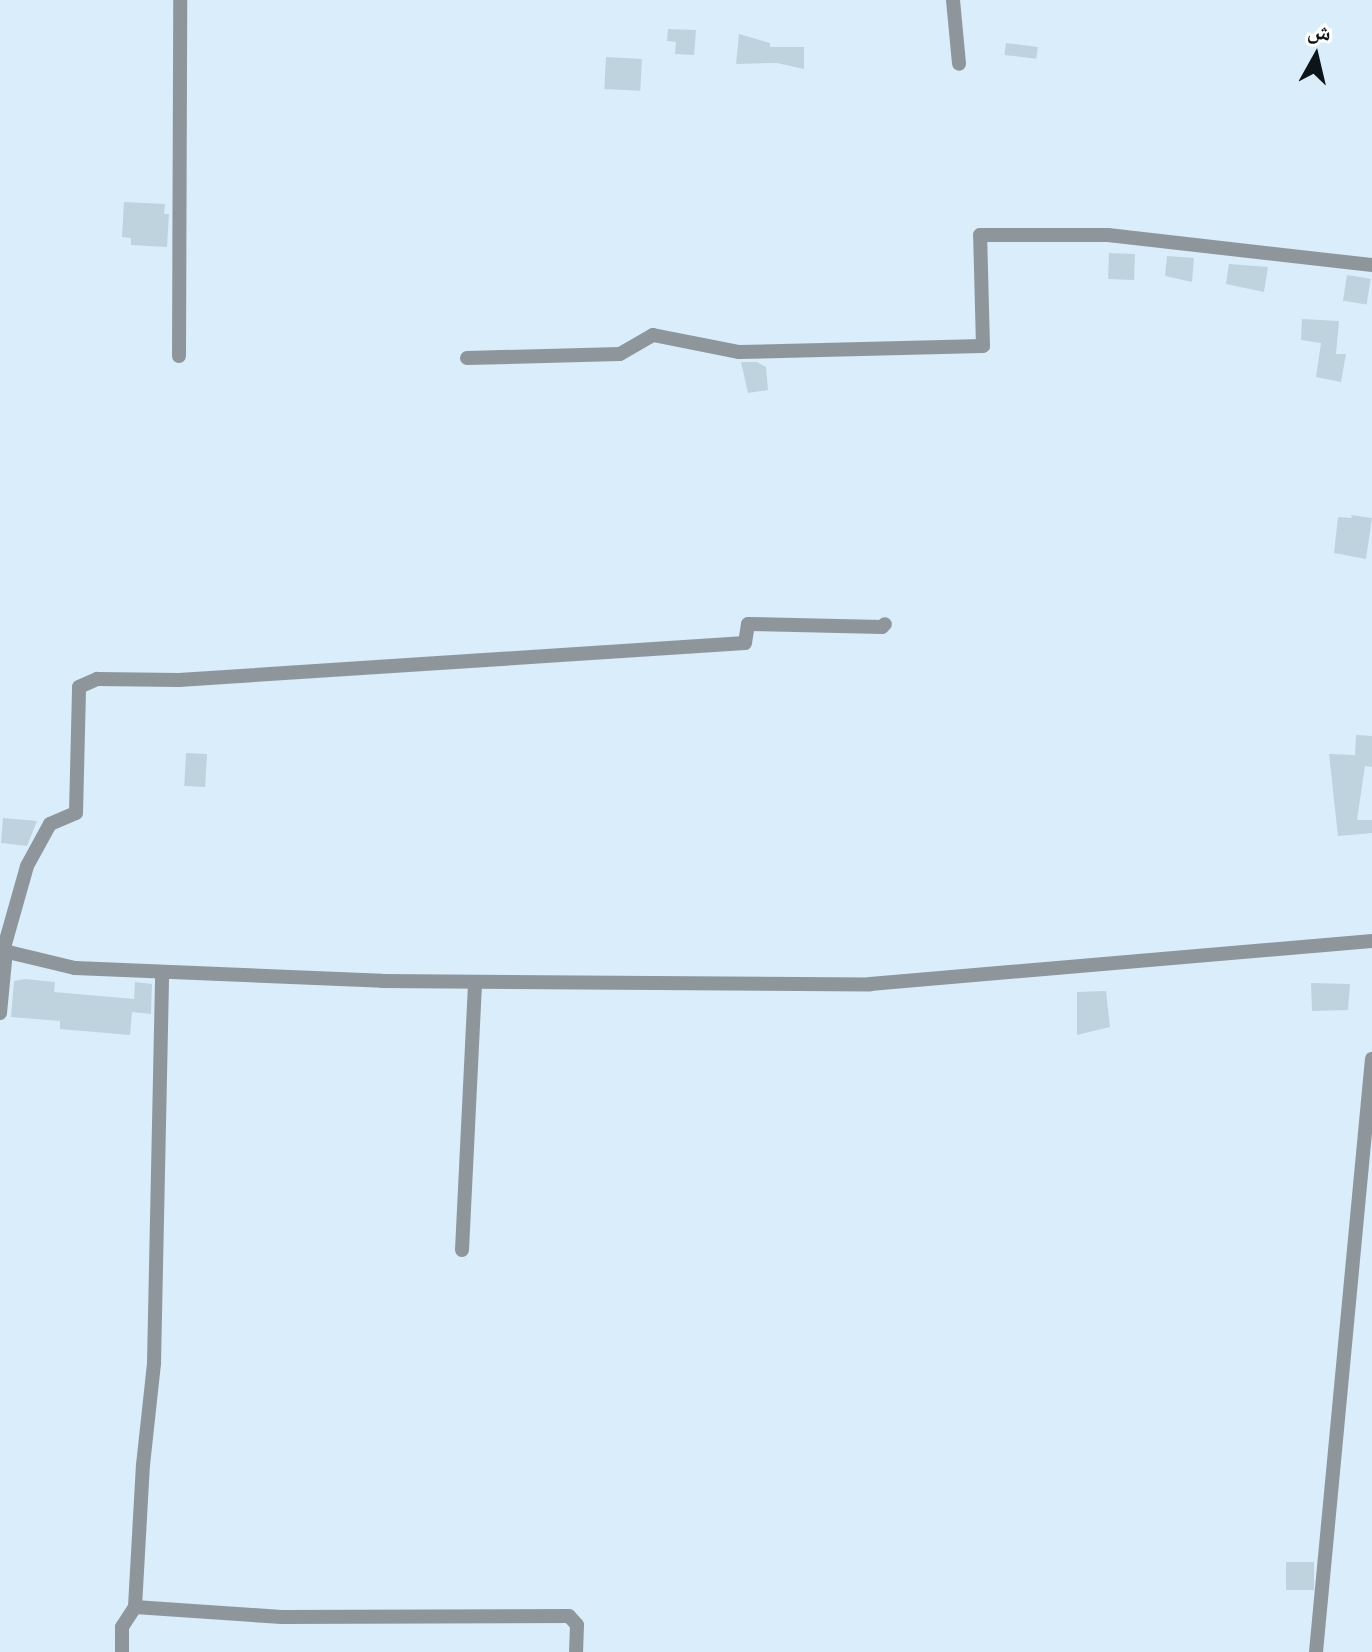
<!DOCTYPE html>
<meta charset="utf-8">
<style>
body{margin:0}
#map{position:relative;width:1372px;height:1652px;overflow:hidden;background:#daedfa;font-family:"Varela Round","Noto Naskh Arabic",sans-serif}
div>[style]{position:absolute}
.building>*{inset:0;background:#bfd3df;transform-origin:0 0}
.minor>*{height:14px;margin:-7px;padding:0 7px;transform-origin:7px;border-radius:7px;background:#8e969c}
span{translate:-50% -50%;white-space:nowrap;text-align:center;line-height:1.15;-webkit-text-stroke:6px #fff;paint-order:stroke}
.north{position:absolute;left:1276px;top:16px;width:80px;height:80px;-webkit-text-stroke:6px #fff;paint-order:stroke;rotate:8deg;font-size:22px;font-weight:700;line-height:32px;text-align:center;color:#0e1519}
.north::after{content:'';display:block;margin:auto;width:28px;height:36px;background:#0e1519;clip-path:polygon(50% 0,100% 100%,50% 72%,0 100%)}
</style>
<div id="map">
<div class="building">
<i style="clip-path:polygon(668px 29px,696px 30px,694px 55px,675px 54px,676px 42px,667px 41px)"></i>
<i style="clip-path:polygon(739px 34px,770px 43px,770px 47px,804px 47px,804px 69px,777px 63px,736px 64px)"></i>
<i style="left:1006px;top:43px;width:32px;height:12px;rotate:7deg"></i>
<i style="left:606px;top:57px;width:36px;height:32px;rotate:3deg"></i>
<i style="clip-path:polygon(124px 202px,165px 204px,164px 214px,169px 214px,167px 247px,131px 245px,131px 238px,122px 237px)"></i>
<i style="left:1109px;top:253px;width:26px;height:26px;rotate:2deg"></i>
<i style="clip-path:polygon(1167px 256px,1194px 258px,1192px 282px,1165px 276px)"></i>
<i style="clip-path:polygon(1229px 264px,1268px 267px,1264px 292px,1226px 284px)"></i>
<i style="left:1347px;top:275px;width:24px;height:26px;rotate:9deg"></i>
<i style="clip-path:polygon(1302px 319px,1339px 321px,1336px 354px,1346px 354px,1341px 382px,1316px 377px,1321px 343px,1301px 340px)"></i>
<i style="clip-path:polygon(741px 362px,757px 362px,766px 367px,768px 390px,748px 393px)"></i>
<i style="clip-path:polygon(1351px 515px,1372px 518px,1366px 559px,1334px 553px,1338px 517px,1352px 518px)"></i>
<i style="clip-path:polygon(1356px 735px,1372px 736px,1372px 767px,1365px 766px,1357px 820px,1372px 820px,1372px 833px,1338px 836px,1329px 754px,1355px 755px)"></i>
<i style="left:186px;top:753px;width:21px;height:33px;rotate:3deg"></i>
<i style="clip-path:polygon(3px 818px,37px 821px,27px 846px,1px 843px)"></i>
<i style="clip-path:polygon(25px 979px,55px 982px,54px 992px,134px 999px,135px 982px,152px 984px,151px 1014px,132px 1012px,130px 1035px,60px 1029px,60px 1021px,11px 1017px,14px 981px)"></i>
<i style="clip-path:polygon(1311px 983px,1350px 984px,1348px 1010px,1312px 1011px)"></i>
<i style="clip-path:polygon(1106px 991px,1110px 1027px,1077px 1035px,1077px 992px)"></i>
<i style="left:1286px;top:1562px;width:28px;height:28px"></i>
</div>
<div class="minor">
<i style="left:953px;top:0;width:64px;rotate:84.6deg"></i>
<i style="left:179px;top:356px;width:356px;rotate:-89.8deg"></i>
<i style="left:467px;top:358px;width:153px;rotate:-1.5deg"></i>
<i style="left:620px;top:354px;width:38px;rotate:-30deg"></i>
<i style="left:653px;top:335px;width:88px;rotate:11.2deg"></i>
<i style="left:739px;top:352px;width:244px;rotate:-1.4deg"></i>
<i style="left:983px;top:346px;width:111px;rotate:-91.5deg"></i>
<i style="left:980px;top:235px;width:128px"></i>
<i style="left:1108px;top:235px;width:266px;rotate:6.5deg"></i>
<i style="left:0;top:950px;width:77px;rotate:13.5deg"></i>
<i style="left:75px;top:968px;width:307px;rotate:2.4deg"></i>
<i style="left:382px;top:981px;width:488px;rotate:0.4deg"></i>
<i style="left:870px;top:984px;width:504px;rotate:-4.9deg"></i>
<i style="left:3px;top:951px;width:88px;rotate:-74.2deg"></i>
<i style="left:27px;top:866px;width:48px;rotate:-61.3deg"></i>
<i style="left:50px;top:824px;width:28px;rotate:-23deg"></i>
<i style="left:76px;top:813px;width:126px;rotate:-88.6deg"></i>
<i style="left:79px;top:687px;width:20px;rotate:-24deg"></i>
<i style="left:97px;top:679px;width:82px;rotate:0.7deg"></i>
<i style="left:179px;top:680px;width:567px;rotate:-3.74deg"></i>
<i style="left:745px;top:643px;width:19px;rotate:-81deg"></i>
<i style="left:748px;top:624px;width:134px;rotate:1.3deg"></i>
<i style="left:882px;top:627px;width:4px;rotate:-45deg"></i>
<i style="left:0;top:1013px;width:62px;rotate:-84.5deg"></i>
<i style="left:462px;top:1250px;width:268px;rotate:-87.2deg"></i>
<i style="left:135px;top:1607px;width:147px;rotate:3.9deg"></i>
<i style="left:282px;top:1617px;width:287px;rotate:-0.2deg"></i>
<i style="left:569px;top:1616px;width:12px;rotate:48deg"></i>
<i style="left:577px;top:1625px;width:27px;rotate:92deg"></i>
<i style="left:122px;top:1652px;width:25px;rotate:-90deg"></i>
<i style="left:122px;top:1627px;width:24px;rotate:-57deg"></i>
<i style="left:135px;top:1607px;width:142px;rotate:-86.8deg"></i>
<i style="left:143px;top:1465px;width:103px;rotate:-83.8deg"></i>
<i style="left:154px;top:1363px;width:391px;rotate:-88.8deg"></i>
<i style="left:1316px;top:1652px;width:596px;rotate:-84.61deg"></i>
</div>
<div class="north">ش</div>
</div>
